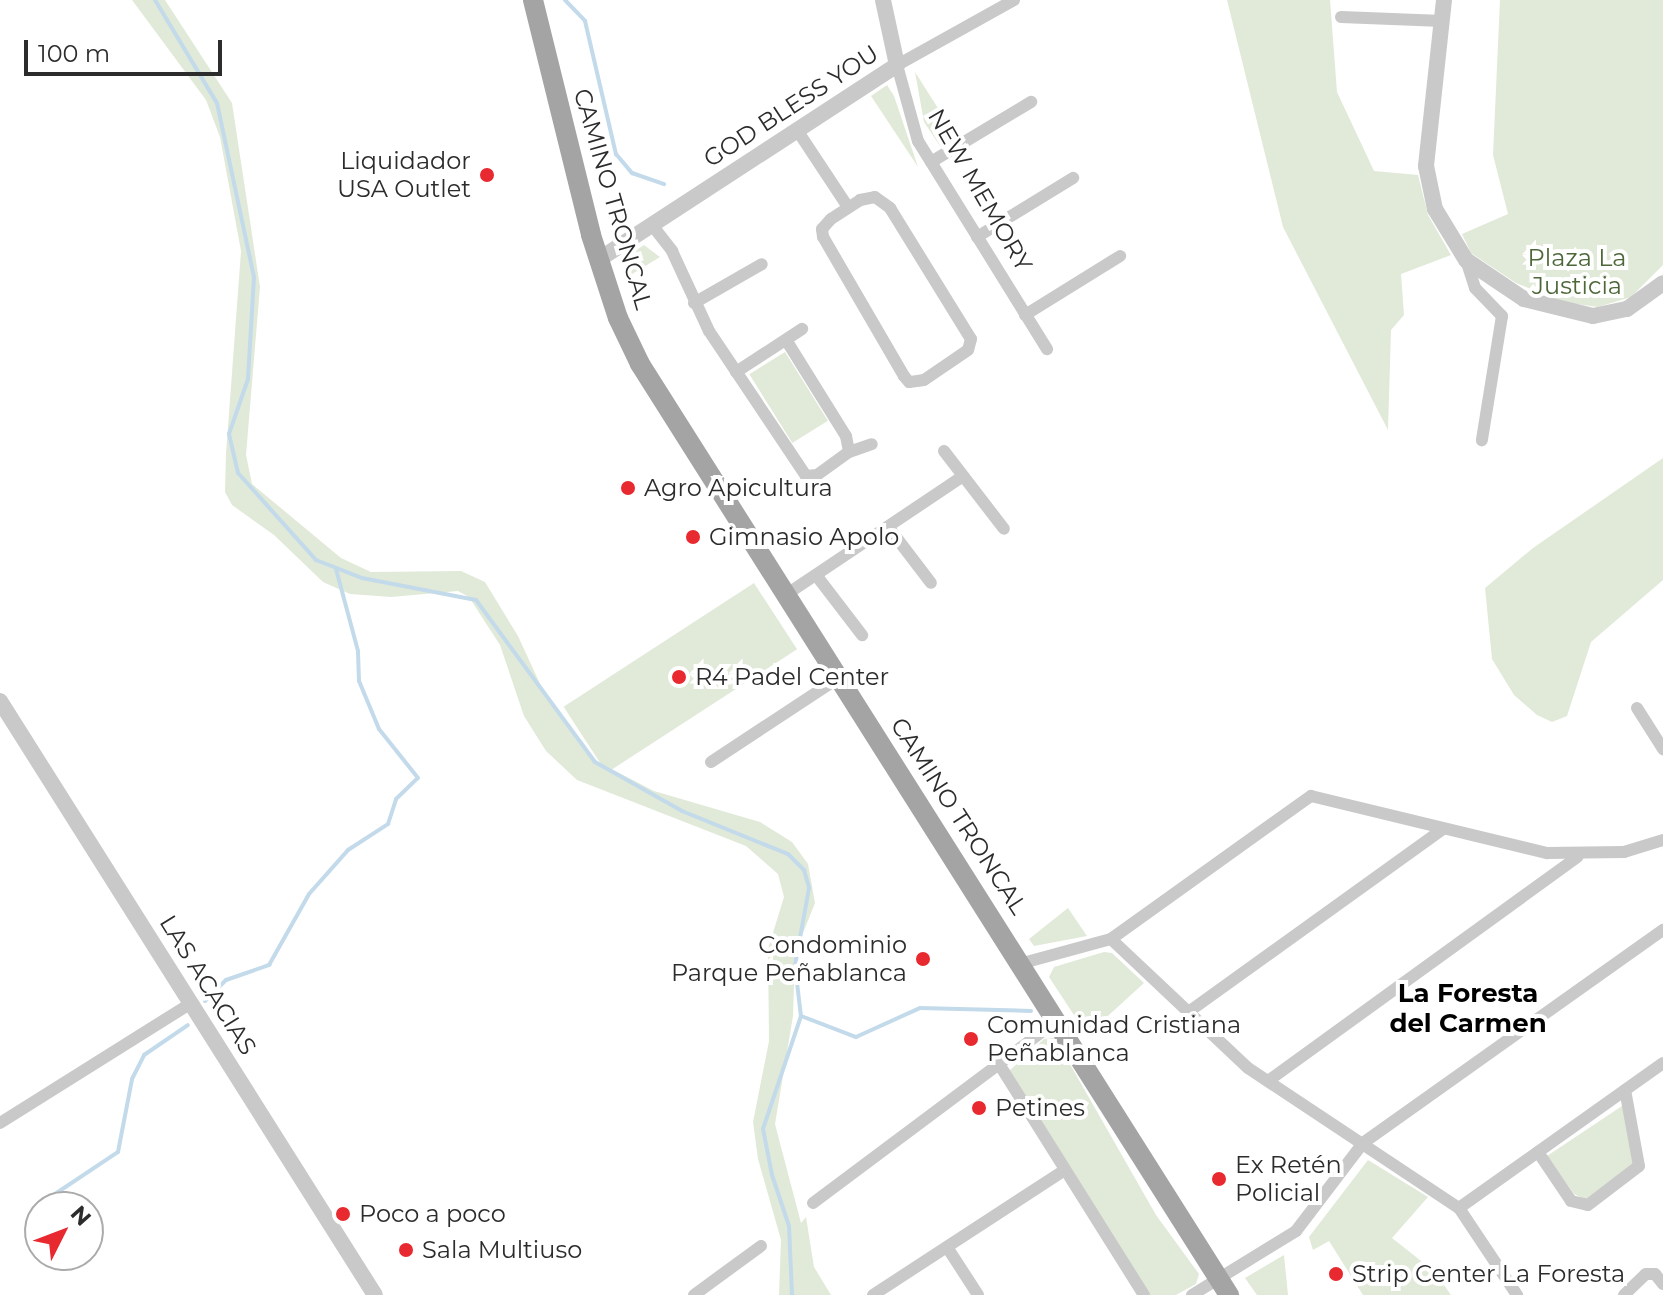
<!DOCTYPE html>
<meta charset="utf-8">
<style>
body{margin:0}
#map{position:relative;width:1663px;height:1295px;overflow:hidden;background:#fff;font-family:Montserrat,sans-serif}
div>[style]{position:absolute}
.green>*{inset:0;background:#e1ead8;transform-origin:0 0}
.stream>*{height:4px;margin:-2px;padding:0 2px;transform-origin:2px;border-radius:2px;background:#c3daeb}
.minor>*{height:12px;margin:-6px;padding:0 6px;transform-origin:6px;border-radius:6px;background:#c9c9c9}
.tertiary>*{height:16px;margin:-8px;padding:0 8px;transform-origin:8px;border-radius:8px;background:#c9c9c9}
.primary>*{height:20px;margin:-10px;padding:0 10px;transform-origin:10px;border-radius:10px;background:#a4a4a4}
.dots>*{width:22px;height:22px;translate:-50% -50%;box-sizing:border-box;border:4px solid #fff;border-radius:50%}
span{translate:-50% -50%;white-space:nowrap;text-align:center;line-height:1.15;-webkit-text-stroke:8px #fff;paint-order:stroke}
.street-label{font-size:24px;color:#2c2c2c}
.poi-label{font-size:24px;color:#2c2c2c}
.right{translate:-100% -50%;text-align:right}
.left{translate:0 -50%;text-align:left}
.park-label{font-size:24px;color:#4d6739}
.neighbourhood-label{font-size:26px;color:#000;font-weight:700}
.north{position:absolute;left:24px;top:1191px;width:80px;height:80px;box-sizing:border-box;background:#fff;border:2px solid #ababab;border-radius:50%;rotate:48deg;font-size:22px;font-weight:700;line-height:32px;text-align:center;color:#2c2c2c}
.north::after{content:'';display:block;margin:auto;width:28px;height:36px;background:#e82930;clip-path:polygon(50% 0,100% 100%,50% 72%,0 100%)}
.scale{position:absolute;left:24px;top:40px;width:198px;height:36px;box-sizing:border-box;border:4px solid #2c2c2c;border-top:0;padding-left:10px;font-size:24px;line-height:28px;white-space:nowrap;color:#2c2c2c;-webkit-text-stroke:6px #fff;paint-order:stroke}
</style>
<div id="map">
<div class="green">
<i style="clip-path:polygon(132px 0,165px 0,232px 103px,260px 287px,246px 455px,252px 484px,341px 558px,371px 572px,461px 571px,485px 582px,518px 636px,547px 699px,596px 761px,654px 791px,760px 822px,792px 842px,808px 864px,815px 903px,795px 953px,793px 1016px,775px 1124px,801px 1223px,806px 1217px,814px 1267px,831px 1295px,779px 1295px,781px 1240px,758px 1159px,753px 1122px,769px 1041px,768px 949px,784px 897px,778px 874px,746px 846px,577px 780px,546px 751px,524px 716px,500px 645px,469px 597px,458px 591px,391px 597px,350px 594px,323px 582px,274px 535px,232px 505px,225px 492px,226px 454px,241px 251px,220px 137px,206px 100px)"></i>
<i style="clip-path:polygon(1227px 0,1330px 0,1337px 92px,1374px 171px,1418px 175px,1428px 215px,1451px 255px,1401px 274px,1404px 315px,1391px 330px,1388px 430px,1283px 227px)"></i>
<i style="clip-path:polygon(1500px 0,1663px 0,1663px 265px,1631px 297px,1598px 307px,1563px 302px,1516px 283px,1471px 253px,1462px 234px,1508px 214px,1493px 155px)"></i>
<i style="clip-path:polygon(915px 72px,955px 135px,940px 146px,924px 122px)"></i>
<i style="clip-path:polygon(887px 85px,894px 96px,918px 167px,871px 96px)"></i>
<i style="clip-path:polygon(644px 245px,660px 257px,629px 276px,624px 258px)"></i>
<i style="left:785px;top:352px;width:81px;height:42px;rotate:58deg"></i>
<i style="clip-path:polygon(1663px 458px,1663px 580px,1591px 642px,1567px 716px,1552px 722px,1537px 715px,1514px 695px,1492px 659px,1485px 588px,1533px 548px)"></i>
<i style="left:754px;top:583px;width:79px;height:227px;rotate:57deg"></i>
<i style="clip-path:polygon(1068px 908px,1087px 936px,1034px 946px,1029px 939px)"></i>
<i style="clip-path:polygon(1104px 952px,1112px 953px,1144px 983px,1087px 1035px,1049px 977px,1054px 967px)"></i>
<i style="clip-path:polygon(1055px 1038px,1156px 1215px,1199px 1274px,1196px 1284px,1176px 1295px,1150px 1295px,1008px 1072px,1044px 1039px)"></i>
<i style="clip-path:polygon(1625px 1104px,1635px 1164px,1588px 1201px,1574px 1194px,1547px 1156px)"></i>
<i style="clip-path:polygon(1368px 1160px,1428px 1197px,1392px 1238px,1435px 1272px,1451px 1295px,1363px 1295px,1329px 1241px,1313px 1250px,1309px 1237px)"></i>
<i style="clip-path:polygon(1284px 1255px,1288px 1295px,1257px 1295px,1245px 1278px)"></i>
</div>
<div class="stream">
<i style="left:155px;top:0;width:120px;rotate:59deg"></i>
<i style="left:217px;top:103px;width:178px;rotate:78deg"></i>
<i style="left:254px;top:277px;width:102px;rotate:93.4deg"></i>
<i style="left:248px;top:379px;width:58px;rotate:109.1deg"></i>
<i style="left:229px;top:434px;width:40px;rotate:77deg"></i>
<i style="left:238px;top:473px;width:117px;rotate:48.1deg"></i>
<i style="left:316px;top:560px;width:49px;rotate:21.4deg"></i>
<i style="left:362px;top:578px;width:116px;rotate:10.9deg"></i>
<i style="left:476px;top:600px;width:201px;rotate:53.7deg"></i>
<i style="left:595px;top:762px;width:100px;rotate:29.4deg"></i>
<i style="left:682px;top:811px;width:114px;rotate:22.1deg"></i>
<i style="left:788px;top:854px;width:23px;rotate:45deg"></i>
<i style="left:804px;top:870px;width:19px;rotate:74deg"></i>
<i style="left:809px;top:888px;width:79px;rotate:100.2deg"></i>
<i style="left:795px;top:966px;width:50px;rotate:83.2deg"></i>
<i style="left:801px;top:1016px;width:119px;rotate:108.6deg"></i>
<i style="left:763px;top:1129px;width:47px;rotate:78.9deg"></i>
<i style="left:772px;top:1175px;width:54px;rotate:71.6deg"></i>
<i style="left:789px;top:1226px;width:69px;rotate:87.5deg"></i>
<i style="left:565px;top:0;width:29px;rotate:46deg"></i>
<i style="left:585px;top:21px;width:137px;rotate:76.9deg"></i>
<i style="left:616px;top:154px;width:25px;rotate:50deg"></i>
<i style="left:632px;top:173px;width:34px;rotate:19deg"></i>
<i style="left:1006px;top:902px;width:11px;rotate:-41deg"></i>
<i style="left:205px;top:1001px;width:30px;rotate:-45deg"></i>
<i style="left:226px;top:980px;width:46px;rotate:-19.2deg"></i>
<i style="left:269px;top:965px;width:81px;rotate:-60.6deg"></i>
<i style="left:309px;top:894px;width:59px;rotate:-48.4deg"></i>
<i style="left:348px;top:850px;width:48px;rotate:-33deg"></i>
<i style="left:388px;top:824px;width:26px;rotate:-72deg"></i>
<i style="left:396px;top:799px;width:30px;rotate:-44deg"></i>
<i style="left:418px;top:778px;width:63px;rotate:-128.5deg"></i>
<i style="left:379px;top:729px;width:52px;rotate:-112.6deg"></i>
<i style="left:359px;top:681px;width:30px;rotate:-92deg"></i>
<i style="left:358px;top:651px;width:85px;rotate:-105deg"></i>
<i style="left:801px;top:1016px;width:59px;rotate:20.9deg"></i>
<i style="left:856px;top:1037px;width:70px;rotate:-24.4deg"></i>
<i style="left:920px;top:1008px;width:111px;rotate:1.5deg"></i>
<i style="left:52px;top:1196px;width:79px;rotate:-33.7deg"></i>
<i style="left:118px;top:1152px;width:74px;rotate:-79.1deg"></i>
<i style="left:132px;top:1079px;width:27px;rotate:-63deg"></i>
<i style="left:144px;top:1055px;width:53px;rotate:-34.3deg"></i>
</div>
<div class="minor">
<i style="left:1014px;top:0;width:134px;rotate:150.9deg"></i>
<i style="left:897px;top:65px;width:79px;rotate:74.6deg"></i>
<i style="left:918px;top:141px;width:245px;rotate:58.2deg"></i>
<i style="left:1341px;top:17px;width:102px;rotate:2.2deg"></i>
<i style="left:797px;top:130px;width:92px;rotate:56.5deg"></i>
<i style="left:931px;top:162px;width:117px;rotate:-31deg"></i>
<i style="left:875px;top:197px;width:19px;rotate:36deg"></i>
<i style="left:890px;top:208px;width:154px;rotate:58.3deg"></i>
<i style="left:971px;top:339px;width:11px;rotate:105deg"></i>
<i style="left:968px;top:350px;width:53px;rotate:145.7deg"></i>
<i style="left:924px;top:380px;width:15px;rotate:172deg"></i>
<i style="left:909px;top:382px;width:8px;rotate:-130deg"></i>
<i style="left:904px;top:376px;width:161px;rotate:-120.2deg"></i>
<i style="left:823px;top:237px;width:8px;rotate:-97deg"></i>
<i style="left:822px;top:229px;width:13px;rotate:-48deg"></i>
<i style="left:831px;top:219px;width:35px;rotate:-33deg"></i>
<i style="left:860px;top:200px;width:15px;rotate:-11deg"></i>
<i style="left:652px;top:225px;width:33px;rotate:52deg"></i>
<i style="left:672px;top:251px;width:88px;rotate:65.2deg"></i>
<i style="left:709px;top:331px;width:174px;rotate:56.2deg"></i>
<i style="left:806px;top:476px;width:11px;rotate:-5deg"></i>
<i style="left:817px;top:475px;width:39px;rotate:-36deg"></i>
<i style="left:849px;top:452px;width:24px;rotate:-19deg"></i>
<i style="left:977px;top:237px;width:113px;rotate:-31.6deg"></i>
<i style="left:1466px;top:260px;width:29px;rotate:72deg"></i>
<i style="left:1475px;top:288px;width:39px;rotate:46deg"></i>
<i style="left:1502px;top:316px;width:126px;rotate:99.2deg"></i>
<i style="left:694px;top:303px;width:78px;rotate:-29.8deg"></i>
<i style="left:1025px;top:315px;width:112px;rotate:-31.8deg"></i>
<i style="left:788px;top:343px;width:110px;rotate:58.1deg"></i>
<i style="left:846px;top:436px;width:16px;rotate:79deg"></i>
<i style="left:736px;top:372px;width:79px;rotate:-33.1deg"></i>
<i style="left:944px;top:451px;width:98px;rotate:52.4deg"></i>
<i style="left:889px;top:528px;width:69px;rotate:52.6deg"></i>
<i style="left:816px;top:575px;width:76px;rotate:52.5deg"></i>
<i style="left:787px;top:594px;width:212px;rotate:-33.8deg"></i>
<i style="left:1637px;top:708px;width:49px;rotate:57.6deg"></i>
<i style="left:711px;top:762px;width:154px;rotate:-33.4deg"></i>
<i style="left:1111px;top:939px;width:188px;rotate:43.3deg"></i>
<i style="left:1248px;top:1068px;width:253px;rotate:33.6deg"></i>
<i style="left:1459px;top:1208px;width:105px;rotate:56.3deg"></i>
<i style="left:1023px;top:963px;width:91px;rotate:-15.3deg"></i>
<i style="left:1111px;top:939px;width:246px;rotate:-35.6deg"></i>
<i style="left:1311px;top:796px;width:243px;rotate:13.6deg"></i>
<i style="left:1547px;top:853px;width:77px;rotate:-0.7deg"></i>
<i style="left:1624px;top:852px;width:41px;rotate:-17.1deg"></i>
<i style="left:1187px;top:1013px;width:315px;rotate:-35.7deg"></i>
<i style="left:999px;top:1064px;width:273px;rotate:57.9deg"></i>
<i style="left:1268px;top:1081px;width:382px;rotate:-35.9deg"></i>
<i style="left:0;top:1123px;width:224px;rotate:-32.1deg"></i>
<i style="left:1538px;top:1152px;width:59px;rotate:56deg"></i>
<i style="left:1571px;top:1201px;width:17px;rotate:13deg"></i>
<i style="left:1588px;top:1205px;width:64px;rotate:-37.4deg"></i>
<i style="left:1639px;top:1166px;width:77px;rotate:-100.4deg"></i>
<i style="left:813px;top:1203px;width:306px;rotate:-36.8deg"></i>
<i style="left:1459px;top:1208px;width:250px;rotate:-35.4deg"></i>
<i style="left:947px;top:1247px;width:57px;rotate:57.1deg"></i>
<i style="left:694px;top:1295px;width:83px;rotate:-36.2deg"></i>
<i style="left:873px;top:1295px;width:229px;rotate:-33.1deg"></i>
<i style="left:1192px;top:1295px;width:122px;rotate:-31.6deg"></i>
<i style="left:1296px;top:1231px;width:111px;rotate:-52.7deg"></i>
<i style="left:1363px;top:1143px;width:368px;rotate:-35.4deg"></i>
<i style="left:1624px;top:1295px;width:30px;rotate:-44deg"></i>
<i style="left:1646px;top:1274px;width:9px"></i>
<i style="left:1655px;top:1274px;width:13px;rotate:51deg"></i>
</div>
<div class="tertiary">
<i style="left:1444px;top:0;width:167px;rotate:96.2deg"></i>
<i style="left:1426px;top:166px;width:44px;rotate:78.2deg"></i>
<i style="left:1435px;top:209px;width:60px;rotate:58.7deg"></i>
<i style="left:1466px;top:260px;width:70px;rotate:33.9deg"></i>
<i style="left:1524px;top:299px;width:71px;rotate:13.8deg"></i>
<i style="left:1593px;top:316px;width:35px;rotate:-12deg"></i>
<i style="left:1627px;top:309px;width:44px;rotate:-35.8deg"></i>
<i style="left:598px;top:260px;width:357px;rotate:-33.1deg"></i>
<i style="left:897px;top:65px;width:66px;rotate:-102.2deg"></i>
<i style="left:0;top:701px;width:702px;rotate:57.74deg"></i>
</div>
<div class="primary">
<i style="left:533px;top:0;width:242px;rotate:76.1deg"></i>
<i style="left:591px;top:235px;width:87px;rotate:72deg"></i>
<i style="left:618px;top:318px;width:51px;rotate:64.4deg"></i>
<i style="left:640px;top:364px;width:1102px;rotate:57.68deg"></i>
</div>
<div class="dots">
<i style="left:487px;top:175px;background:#e82930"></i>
<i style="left:628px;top:488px;background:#e82930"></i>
<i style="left:693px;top:537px;background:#e82930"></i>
<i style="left:679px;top:677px;background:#e82930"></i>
<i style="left:923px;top:959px;background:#e82930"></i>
<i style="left:971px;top:1039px;background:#e82930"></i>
<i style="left:979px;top:1108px;background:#e82930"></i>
<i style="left:1219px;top:1179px;background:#e82930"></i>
<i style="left:343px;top:1214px;background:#e82930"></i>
<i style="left:406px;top:1250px;background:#e82930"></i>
<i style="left:1336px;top:1274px;background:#e82930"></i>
</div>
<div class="street-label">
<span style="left:791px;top:106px;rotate:-33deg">GOD BLESS YOU</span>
<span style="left:980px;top:190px;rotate:60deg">NEW MEMORY</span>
<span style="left:613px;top:199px;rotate:74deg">CAMINO TRONCAL</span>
<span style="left:959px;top:816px;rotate:57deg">CAMINO TRONCAL</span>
<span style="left:208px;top:985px;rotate:58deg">LAS ACACIAS</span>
</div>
<div class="poi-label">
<span class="right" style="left:471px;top:175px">Liquidador<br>USA Outlet</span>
<span class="left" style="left:644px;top:488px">Agro Apicultura</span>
<span class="left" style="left:709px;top:537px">Gimnasio Apolo</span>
<span class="left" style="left:695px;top:677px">R4 Padel Center</span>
<span class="right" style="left:907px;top:959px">Condominio<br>Parque Peñablanca</span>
<span class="left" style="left:987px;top:1039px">Comunidad Cristiana<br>Peñablanca</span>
<span class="left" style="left:995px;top:1108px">Petines</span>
<span class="left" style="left:1235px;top:1179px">Ex Retén<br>Policial</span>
<span class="left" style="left:359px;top:1214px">Poco a poco</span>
<span class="left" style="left:422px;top:1250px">Sala Multiuso</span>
<span class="left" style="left:1352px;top:1274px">Strip Center La Foresta</span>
</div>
<div class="park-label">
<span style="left:1577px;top:272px">Plaza La<br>Justicia</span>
</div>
<div class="neighbourhood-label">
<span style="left:1468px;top:1009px">La Foresta<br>del Carmen</span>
</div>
<div class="north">N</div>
<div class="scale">100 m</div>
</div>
